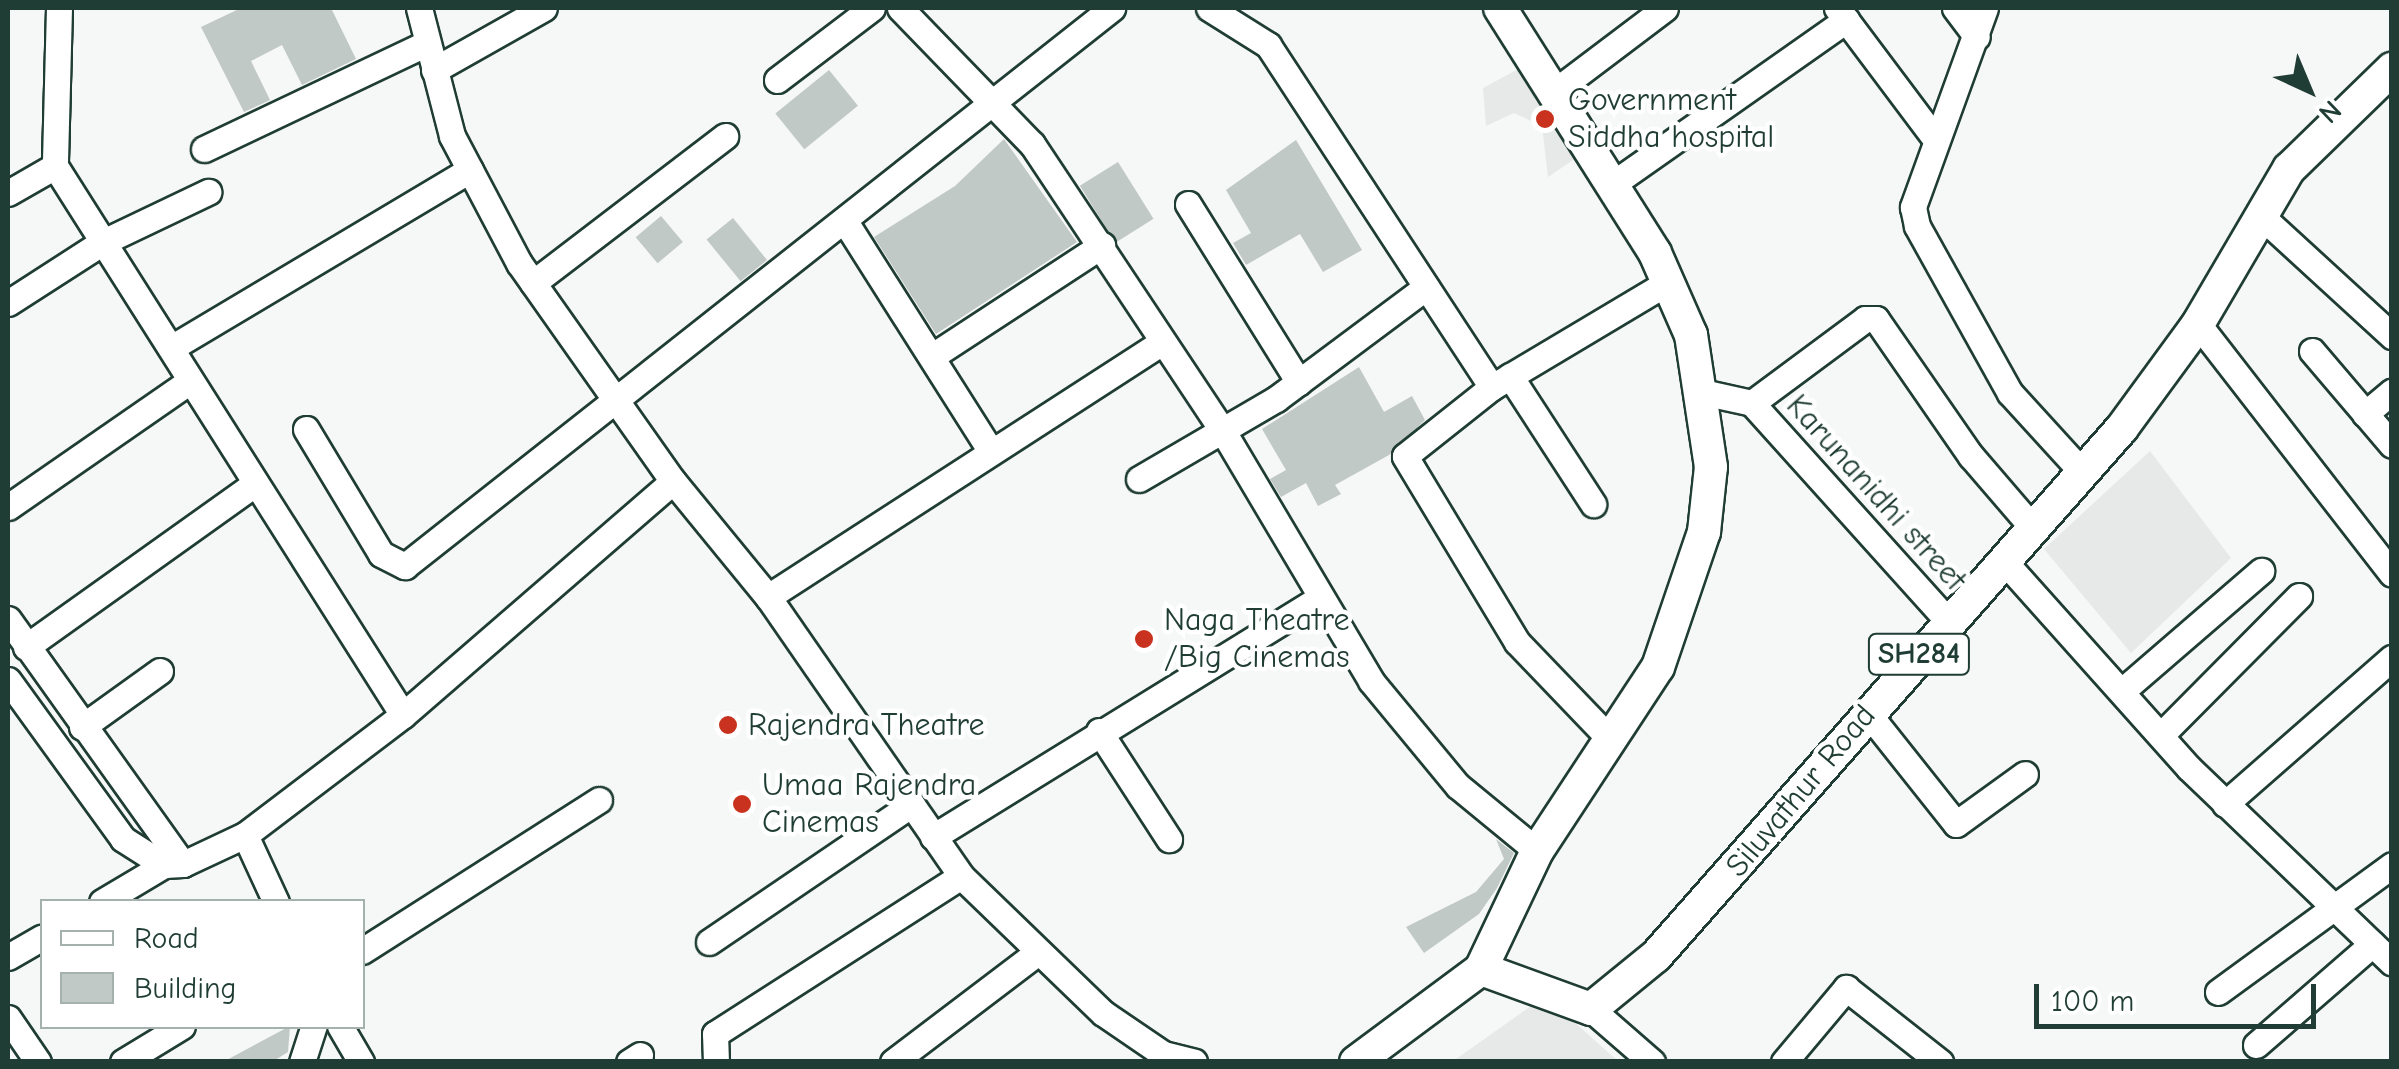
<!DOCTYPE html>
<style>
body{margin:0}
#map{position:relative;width:2399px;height:1069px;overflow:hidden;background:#f6f7f7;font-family:"Comic Neue",sans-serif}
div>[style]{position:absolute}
.built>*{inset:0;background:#e6e9e8}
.building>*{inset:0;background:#c0c9c6;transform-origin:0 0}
.roads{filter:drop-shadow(2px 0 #1f3d34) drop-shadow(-2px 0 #1f3d34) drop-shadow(0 2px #1f3d34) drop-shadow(0 -2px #1f3d34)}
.minor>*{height:25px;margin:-12.5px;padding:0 12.5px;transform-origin:12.5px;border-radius:12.5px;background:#fff}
.major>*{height:32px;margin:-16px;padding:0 16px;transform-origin:16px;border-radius:16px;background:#fff}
.dots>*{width:28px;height:28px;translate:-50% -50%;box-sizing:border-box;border:5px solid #fff;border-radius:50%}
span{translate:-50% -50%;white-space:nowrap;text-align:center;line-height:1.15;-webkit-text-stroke:9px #fff;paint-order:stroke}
.shield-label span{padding:2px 8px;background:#fff;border:2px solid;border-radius:8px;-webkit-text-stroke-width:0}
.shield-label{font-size:30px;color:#1f3d34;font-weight:700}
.poi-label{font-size:32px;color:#1f3d34}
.left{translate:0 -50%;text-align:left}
.street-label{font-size:32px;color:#1f3d34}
.frame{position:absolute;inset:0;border:10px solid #1f3d34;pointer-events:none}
.legend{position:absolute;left:40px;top:899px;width:325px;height:130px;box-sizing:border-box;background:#fff;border:2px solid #a5b1ae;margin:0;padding:12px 18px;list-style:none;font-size:30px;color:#1f3d34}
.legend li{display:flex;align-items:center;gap:20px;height:50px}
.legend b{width:50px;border:2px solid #a5b1ae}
.north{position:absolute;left:2259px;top:40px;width:100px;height:100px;-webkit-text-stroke:8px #fff;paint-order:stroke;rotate:136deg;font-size:28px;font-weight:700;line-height:40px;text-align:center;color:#1f3d34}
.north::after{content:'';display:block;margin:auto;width:35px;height:45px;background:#1f3d34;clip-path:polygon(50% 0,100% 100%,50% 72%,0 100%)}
.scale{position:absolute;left:2034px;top:984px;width:282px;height:45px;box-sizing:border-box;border:5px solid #1f3d34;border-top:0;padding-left:12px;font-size:30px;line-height:35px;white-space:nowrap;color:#1f3d34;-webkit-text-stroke:8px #fff;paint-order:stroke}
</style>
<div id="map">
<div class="built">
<i style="clip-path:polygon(1528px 64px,1582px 154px,1548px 177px,1542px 126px,1514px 113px,1486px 126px,1483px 88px)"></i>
<i style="clip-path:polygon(2150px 451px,2231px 558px,2131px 653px,2044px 549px)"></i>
<i style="clip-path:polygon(1545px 996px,1618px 1061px,1452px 1062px)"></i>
</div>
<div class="building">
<i style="clip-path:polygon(241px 8px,331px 8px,356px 59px,302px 85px,282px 45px,251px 61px,270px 100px,244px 112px,201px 27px)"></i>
<i style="left:829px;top:70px;width:46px;height:69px;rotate:51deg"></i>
<i style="clip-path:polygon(1004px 139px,1077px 242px,936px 334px,874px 237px,955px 186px)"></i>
<i style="clip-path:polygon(1296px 140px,1362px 250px,1323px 272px,1300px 234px,1246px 265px,1233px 243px,1251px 233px,1226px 190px)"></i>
<i style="left:1118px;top:162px;width:67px;height:45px;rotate:58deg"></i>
<i style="left:661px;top:216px;width:34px;height:33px;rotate:50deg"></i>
<i style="left:733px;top:218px;width:54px;height:34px;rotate:51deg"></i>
<i style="clip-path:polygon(1359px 367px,1384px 412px,1412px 396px,1425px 420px,1389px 455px,1335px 485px,1341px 494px,1318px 506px,1306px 483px,1281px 497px,1270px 479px,1286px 470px,1262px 429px)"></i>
<i style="clip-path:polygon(1496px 839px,1514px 853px,1497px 888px,1479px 914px,1424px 953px,1406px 927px,1476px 892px,1504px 859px)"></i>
<i style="clip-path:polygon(290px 1026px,288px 1052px,272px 1062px,223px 1062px)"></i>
</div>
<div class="roads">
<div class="minor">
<i style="left:59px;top:8px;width:158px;rotate:91.5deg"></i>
<i style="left:55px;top:166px;width:650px;rotate:57.63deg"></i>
<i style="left:419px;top:8px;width:132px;rotate:75.5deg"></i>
<i style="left:452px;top:136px;width:144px;rotate:62.2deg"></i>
<i style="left:519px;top:263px;width:267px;rotate:54.8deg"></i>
<i style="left:673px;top:481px;width:150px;rotate:50.7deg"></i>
<i style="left:768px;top:597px;width:339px;rotate:55.3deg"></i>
<i style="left:961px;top:876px;width:197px;rotate:44deg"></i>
<i style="left:1103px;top:1013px;width:73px;rotate:34.3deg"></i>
<i style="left:1163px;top:1054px;width:32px;rotate:14deg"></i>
<i style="left:900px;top:8px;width:190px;rotate:45.9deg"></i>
<i style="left:1032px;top:144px;width:347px;rotate:56.4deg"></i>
<i style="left:1224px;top:433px;width:288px;rotate:59.3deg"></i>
<i style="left:1371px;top:681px;width:136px;rotate:50.4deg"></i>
<i style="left:1458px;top:786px;width:102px;rotate:39.4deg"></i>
<i style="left:1209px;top:8px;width:70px;rotate:32.1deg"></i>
<i style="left:1268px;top:45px;width:409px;rotate:56.8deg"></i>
<i style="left:1837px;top:8px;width:165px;rotate:53.1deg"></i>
<i style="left:1955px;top:8px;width:36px;rotate:53deg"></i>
<i style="left:1985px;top:8px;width:212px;rotate:109.9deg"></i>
<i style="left:1913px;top:207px;width:19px;rotate:78deg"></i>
<i style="left:1917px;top:226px;width:191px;rotate:60.9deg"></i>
<i style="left:2010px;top:393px;width:108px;rotate:47.6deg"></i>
<i style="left:434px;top:70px;width:126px;rotate:-29.4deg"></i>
<i style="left:777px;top:80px;width:119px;rotate:-37.2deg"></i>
<i style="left:1558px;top:89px;width:134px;rotate:-37.1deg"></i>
<i style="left:204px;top:149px;width:245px;rotate:-25.4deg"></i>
<i style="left:1614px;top:183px;width:284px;rotate:-35.1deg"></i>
<i style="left:8px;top:193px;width:54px;rotate:-29.9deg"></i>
<i style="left:1188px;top:204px;width:210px;rotate:58.1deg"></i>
<i style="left:2261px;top:216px;width:178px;rotate:42.5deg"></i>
<i style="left:846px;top:223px;width:267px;rotate:57.6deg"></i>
<i style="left:533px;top:283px;width:242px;rotate:-37.4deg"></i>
<i style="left:8px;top:303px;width:111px;rotate:-32.8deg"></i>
<i style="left:101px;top:243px;width:119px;rotate:-25.5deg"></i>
<i style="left:2198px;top:324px;width:316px;rotate:52.2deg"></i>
<i style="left:171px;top:348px;width:348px;rotate:-30.8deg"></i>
<i style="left:2312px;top:351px;width:123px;rotate:49.6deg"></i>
<i style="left:934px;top:355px;width:201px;rotate:-33.2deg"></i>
<i style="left:1510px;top:376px;width:153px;rotate:57deg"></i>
<i style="left:1702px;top:392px;width:51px;rotate:12.4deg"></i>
<i style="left:2365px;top:414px;width:35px;rotate:-40deg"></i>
<i style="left:306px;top:429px;width:146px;rotate:59deg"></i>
<i style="left:381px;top:554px;width:27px;rotate:27deg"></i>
<i style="left:405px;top:566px;width:901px;rotate:-38.28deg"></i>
<i style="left:1139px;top:479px;width:159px;rotate:-30.3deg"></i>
<i style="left:1276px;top:399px;width:187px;rotate:-36.7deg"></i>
<i style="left:8px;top:507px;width:221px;rotate:-34.7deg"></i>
<i style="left:2003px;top:560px;width:279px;rotate:48.2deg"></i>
<i style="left:2189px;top:768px;width:281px;rotate:43.8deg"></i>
<i style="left:768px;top:597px;width:468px;rotate:-32.9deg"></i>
<i style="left:8px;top:619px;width:301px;rotate:54.5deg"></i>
<i style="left:1948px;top:621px;width:293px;rotate:-132deg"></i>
<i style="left:1752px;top:403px;width:141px;rotate:-36.6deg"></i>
<i style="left:1865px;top:319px;width:11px"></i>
<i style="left:1876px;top:319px;width:167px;rotate:55.3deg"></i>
<i style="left:1971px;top:456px;width:94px;rotate:49.3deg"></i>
<i style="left:26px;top:647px;width:277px;rotate:-35.5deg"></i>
<i style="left:8px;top:680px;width:196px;rotate:54.1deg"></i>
<i style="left:123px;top:839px;width:49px;rotate:32.4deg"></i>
<i style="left:164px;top:865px;width:19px;rotate:-3deg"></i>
<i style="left:183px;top:864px;width:68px;rotate:-25.1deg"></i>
<i style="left:245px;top:835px;width:198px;rotate:-37.2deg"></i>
<i style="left:403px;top:715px;width:357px;rotate:-40.9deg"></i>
<i style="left:2122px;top:691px;width:184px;rotate:-40.8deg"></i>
<i style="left:1867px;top:712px;width:143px;rotate:51.5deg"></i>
<i style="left:1956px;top:824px;width:85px;rotate:-35.9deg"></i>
<i style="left:82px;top:727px;width:96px;rotate:-35.7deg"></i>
<i style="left:1099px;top:731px;width:129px;rotate:57.1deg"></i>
<i style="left:2161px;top:735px;width:196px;rotate:-45.2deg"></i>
<i style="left:1611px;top:740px;width:136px;rotate:-133.8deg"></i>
<i style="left:1517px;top:642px;width:217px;rotate:-121.1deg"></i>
<i style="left:1405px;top:456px;width:111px;rotate:-38.4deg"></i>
<i style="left:1492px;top:387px;width:205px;rotate:-30.8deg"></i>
<i style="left:2225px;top:804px;width:222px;rotate:-41.2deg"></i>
<i style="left:245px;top:835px;width:74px;rotate:65.2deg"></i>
<i style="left:933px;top:837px;width:456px;rotate:-31.7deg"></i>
<i style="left:102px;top:902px;width:72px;rotate:-30.8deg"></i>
<i style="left:709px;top:942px;width:245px;rotate:-34.2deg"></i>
<i style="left:362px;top:951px;width:281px;rotate:-32.5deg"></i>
<i style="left:8px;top:957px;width:39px;rotate:-30deg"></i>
<i style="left:2218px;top:992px;width:215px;rotate:-36.1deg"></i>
<i style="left:1591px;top:1009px;width:81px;rotate:41deg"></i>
<i style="left:8px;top:1018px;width:53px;rotate:55.7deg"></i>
<i style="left:340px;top:1026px;width:42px;rotate:59.7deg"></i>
<i style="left:2256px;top:1045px;width:154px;rotate:-41deg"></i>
<i style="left:123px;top:1062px;width:69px;rotate:-31.4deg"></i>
<i style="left:302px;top:1062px;width:38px;rotate:-72deg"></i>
<i style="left:629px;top:1062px;width:13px;rotate:-32deg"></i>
<i style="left:716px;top:1062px;width:28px;rotate:-92deg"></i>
<i style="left:715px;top:1034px;width:292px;rotate:-32.7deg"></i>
<i style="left:893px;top:1062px;width:182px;rotate:-37.2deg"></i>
<i style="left:1784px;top:1062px;width:97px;rotate:-50deg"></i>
<i style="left:1846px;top:988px;width:120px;rotate:38.2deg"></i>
</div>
<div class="major">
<i style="left:1481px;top:969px;width:131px;rotate:-64.6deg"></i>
<i style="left:1537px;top:851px;width:220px;rotate:-56.7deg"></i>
<i style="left:1658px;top:667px;width:143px;rotate:-71.2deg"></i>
<i style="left:1704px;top:532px;width:65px;rotate:-83.9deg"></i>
<i style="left:1711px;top:467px;width:134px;rotate:-98.6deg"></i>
<i style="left:1691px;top:335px;width:90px;rotate:-113.7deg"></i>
<i style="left:1655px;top:253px;width:290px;rotate:-122.3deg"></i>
<i style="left:1356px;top:1062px;width:156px;rotate:-36.6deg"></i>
<i style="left:1481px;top:969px;width:117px;rotate:20deg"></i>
<i style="left:1591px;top:1009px;width:84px;rotate:-39.2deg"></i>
<i style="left:1656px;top:956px;width:704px;rotate:-48.57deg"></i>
<i style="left:2122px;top:428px;width:129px;rotate:-53.8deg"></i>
<i style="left:2198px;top:324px;width:180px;rotate:-59.6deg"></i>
<i style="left:2289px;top:169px;width:144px;rotate:-44.2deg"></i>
</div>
</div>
<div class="dots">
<i style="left:1545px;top:119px;background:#c8321e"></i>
<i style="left:1144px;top:639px;background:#c8321e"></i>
<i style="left:728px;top:725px;background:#c8321e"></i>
<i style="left:742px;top:804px;background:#c8321e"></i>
</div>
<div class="shield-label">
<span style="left:1919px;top:654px">SH284</span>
</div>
<div class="poi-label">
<span class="left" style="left:1568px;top:119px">Government<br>Siddha hospital</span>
<span class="left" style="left:1164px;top:639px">Naga Theatre<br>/Big Cinemas</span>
<span class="left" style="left:748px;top:725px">Rajendra Theatre</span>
<span class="left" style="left:762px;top:804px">Umaa Rajendra<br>Cinemas</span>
</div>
<div class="street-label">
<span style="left:1876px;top:493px;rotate:48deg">Karunanidhi street</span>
<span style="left:1801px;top:791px;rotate:-50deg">Siluvathur Road</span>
</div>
<div class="frame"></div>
<ul class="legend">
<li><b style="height:12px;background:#fff"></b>Road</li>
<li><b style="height:28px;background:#c0c9c6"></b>Building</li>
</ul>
<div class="north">N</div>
<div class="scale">100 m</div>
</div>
